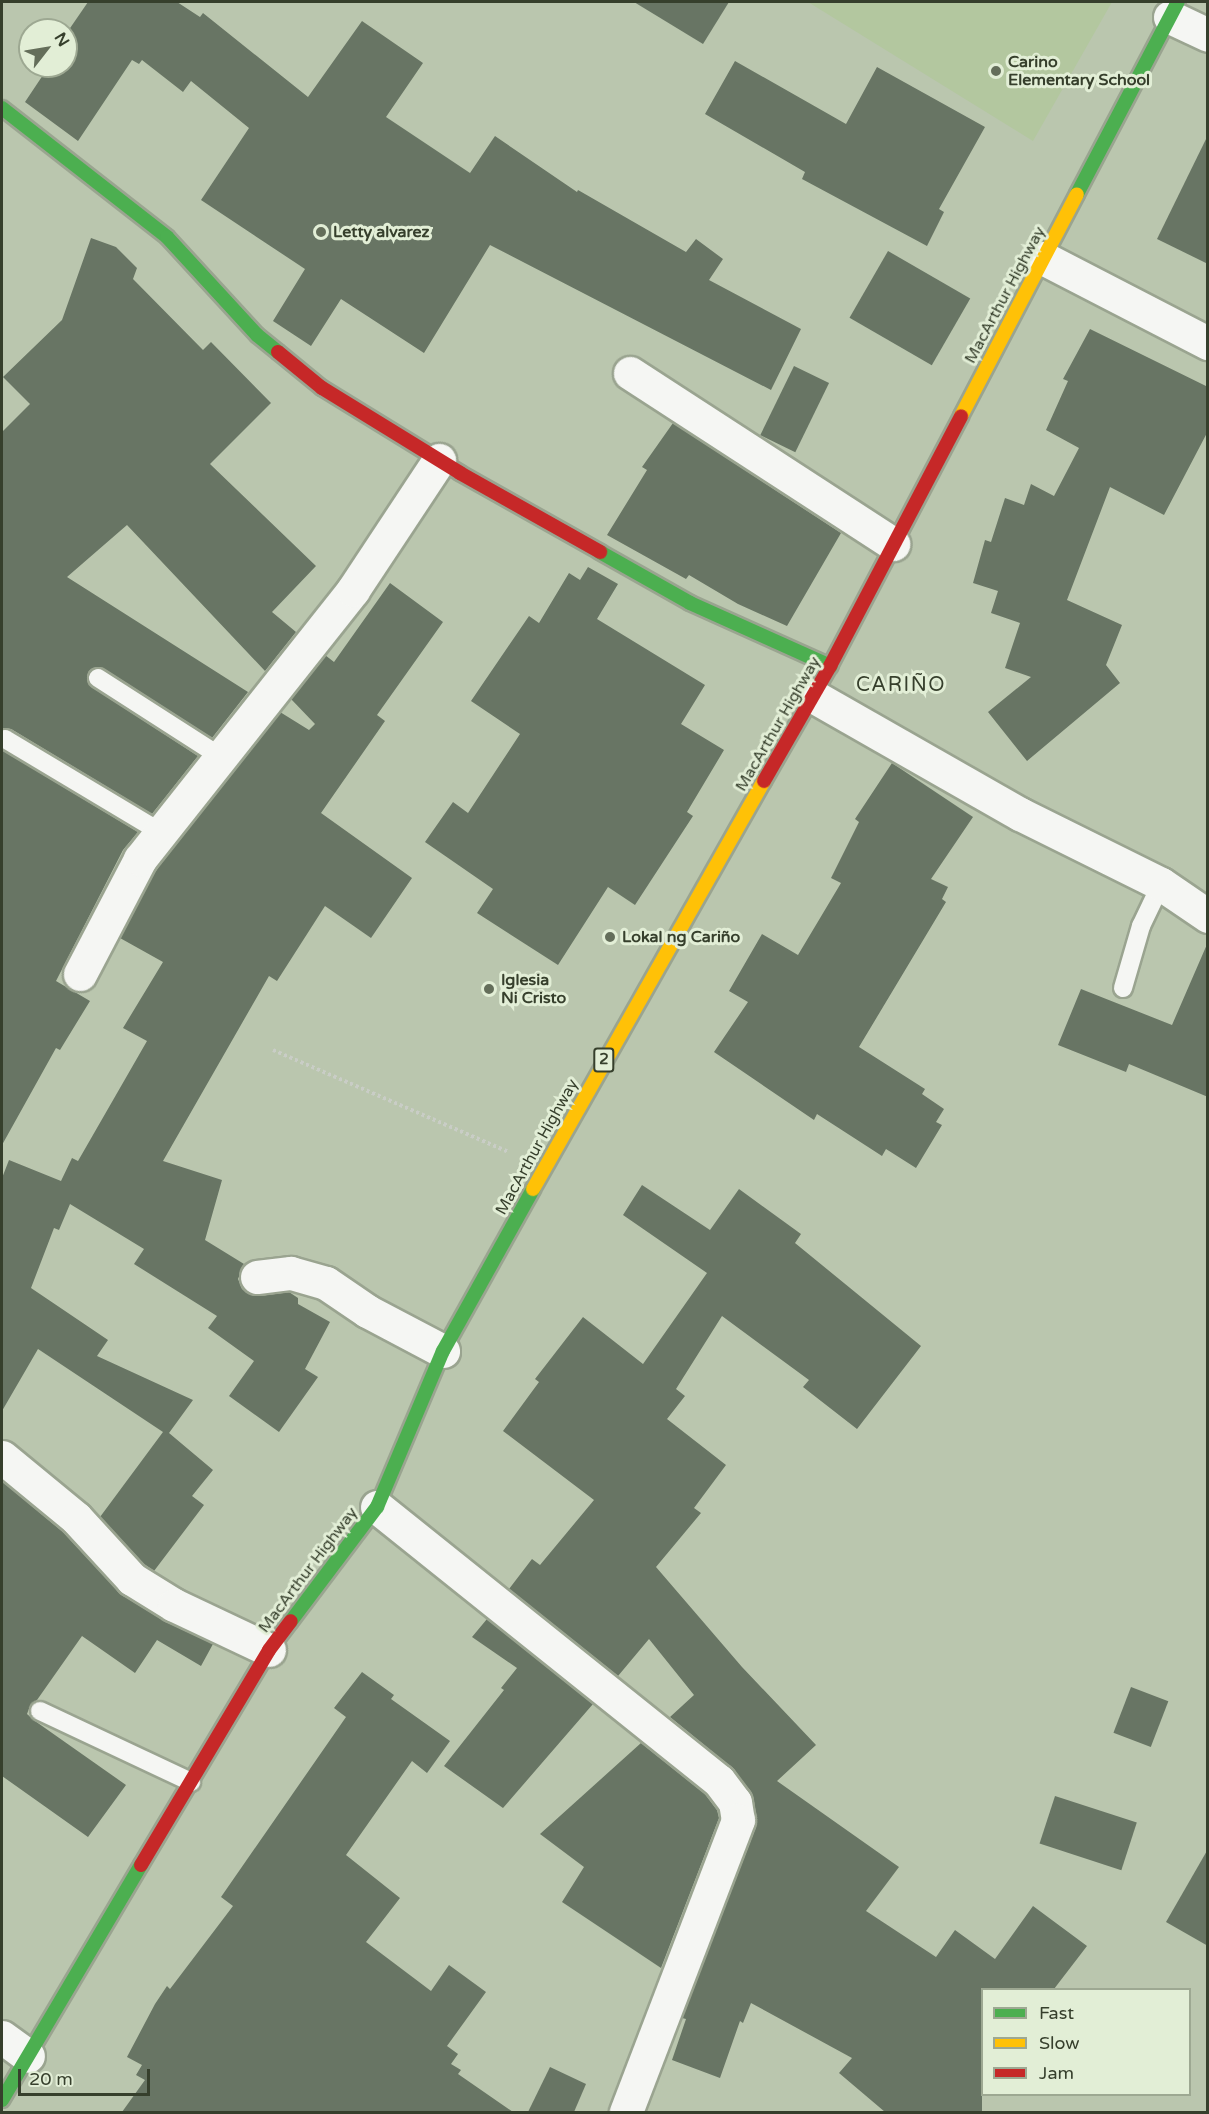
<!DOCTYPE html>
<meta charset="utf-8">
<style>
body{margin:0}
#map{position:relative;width:1209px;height:2114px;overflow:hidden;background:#bac6ae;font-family:"Varela Round",sans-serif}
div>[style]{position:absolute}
.built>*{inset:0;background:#b3c79f}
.building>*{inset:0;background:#687564;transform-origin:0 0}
.path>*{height:4px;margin-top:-2px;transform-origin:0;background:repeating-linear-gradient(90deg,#c9cdc6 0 3px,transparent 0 6px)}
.roads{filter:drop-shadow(2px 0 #9aa490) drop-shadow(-2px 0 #9aa490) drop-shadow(0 2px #9aa490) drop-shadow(0 -2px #9aa490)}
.lane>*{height:18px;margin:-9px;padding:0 9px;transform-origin:9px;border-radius:9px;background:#f5f6f3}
.street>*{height:33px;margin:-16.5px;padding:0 16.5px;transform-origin:16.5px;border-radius:16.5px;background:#f5f6f3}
.fast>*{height:14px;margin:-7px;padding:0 7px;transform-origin:7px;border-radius:7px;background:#4caf50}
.slow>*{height:14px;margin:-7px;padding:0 7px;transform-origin:7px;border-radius:7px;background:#ffc107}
.jam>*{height:14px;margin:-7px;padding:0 7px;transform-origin:7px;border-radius:7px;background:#c62828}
.dots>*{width:16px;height:16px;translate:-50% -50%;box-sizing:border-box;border:3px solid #e2eed6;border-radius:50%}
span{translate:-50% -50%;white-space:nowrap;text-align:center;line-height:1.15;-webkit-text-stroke:6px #e2eed6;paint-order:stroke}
.shield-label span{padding:2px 4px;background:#e2eed6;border:2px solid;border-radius:4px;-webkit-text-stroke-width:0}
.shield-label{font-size:15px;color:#363f2c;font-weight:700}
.poi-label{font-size:16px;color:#363f2c;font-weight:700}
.left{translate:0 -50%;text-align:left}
.street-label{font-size:16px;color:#363f2c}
.quarter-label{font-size:20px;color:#363f2c;letter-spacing:1.5px}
.frame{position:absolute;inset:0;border:3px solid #363f2c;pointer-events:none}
.legend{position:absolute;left:981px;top:1988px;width:210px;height:108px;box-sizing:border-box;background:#e2eed6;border:2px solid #9da892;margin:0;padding:8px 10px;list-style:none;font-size:18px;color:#363f2c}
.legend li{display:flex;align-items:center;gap:12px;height:30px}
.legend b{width:30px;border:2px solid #9da892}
.north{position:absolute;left:18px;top:18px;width:60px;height:60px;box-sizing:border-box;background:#e2eed6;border:2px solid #9da892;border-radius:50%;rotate:59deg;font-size:16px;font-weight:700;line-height:24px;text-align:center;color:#363f2c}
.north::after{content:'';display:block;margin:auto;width:21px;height:27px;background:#646e5a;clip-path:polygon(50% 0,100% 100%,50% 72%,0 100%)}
.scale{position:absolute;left:18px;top:2069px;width:132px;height:27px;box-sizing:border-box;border:3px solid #363f2c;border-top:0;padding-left:8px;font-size:18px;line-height:21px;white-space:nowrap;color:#363f2c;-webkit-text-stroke:4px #e2eed6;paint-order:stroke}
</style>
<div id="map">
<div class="built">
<i style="clip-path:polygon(808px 2px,1112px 2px,1033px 141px)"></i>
</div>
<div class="building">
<i style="clip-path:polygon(88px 2px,177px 2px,200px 17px,203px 13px,308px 97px,362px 21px,423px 63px,386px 117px,470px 173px,495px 136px,577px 192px,578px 190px,686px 252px,696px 239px,723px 259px,709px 280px,801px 329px,771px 390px,490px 245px,424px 353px,341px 299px,311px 346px,273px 321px,305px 269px,201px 200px,249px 128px,191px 81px,183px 92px,142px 60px,139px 64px,132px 60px,78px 141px,25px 102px,49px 66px,66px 66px,66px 34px)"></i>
<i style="clip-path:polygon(634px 2px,729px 2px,703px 44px)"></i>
<i style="clip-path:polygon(735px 61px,846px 124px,877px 67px,985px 127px,939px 209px,944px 212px,927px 246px,802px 179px,805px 172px,705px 114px)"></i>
<i style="clip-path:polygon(1208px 135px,1208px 264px,1157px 239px)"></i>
<i style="clip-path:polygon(91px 238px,116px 247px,137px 268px,133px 279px,203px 350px,211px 342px,271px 403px,210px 464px,316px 566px,272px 612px,296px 632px,265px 671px,127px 525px,67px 577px,248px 692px,212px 738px,104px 669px,98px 667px,89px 671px,87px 678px,92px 687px,198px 756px,152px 814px,11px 729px,2px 729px,2px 432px,30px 404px,3px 377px,62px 320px)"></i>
<i style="left:888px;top:251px;width:95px;height:77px;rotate:30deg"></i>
<i style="clip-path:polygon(1090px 329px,1208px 387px,1208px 431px,1164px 515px,1110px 487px,1067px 600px,1122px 625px,1106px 665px,1120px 683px,1027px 761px,988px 712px,1031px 677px,1005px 668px,1020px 623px,991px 613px,998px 591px,973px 583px,985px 540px,991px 542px,1005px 498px,1024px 505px,1031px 484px,1054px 496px,1079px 448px,1046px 430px,1068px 381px,1063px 379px)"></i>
<i style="left:794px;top:366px;width:39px;height:77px;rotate:26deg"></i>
<i style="clip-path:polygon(673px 423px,841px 533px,787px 626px,738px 604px,689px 575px,686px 579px,607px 535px,647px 470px,642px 467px)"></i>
<i style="clip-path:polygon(588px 567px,618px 584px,597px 619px,705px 685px,681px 724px,724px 750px,687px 812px,693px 816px,635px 905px,608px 887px,558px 965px,477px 913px,493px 889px,425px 842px,453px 802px,468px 813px,520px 734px,471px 701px,529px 616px,539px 623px,569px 573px,580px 580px)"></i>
<i style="clip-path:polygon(390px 583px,443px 622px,377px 715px,385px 721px,321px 813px,412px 878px,371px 938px,325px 906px,277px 981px,269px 976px,163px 1161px,222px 1180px,205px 1240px,244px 1264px,238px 1279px,242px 1289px,250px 1294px,259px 1296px,289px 1292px,298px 1298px,298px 1304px,330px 1322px,305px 1369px,318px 1377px,279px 1432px,229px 1396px,254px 1361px,208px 1328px,217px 1316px,134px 1264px,144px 1249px,70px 1204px,59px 1230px,54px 1228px,31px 1288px,108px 1340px,97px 1356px,193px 1400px,169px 1433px,213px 1470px,192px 1496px,204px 1505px,154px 1571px,144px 1564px,100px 1517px,163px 1432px,38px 1349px,2px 1411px,2px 1178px,9px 1160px,61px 1181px,72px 1158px,78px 1161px,147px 1041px,123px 1028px,163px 962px,120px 938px,156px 869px,280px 712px,309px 730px,315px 724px,291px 699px,325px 655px,334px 662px)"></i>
<i style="clip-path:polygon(2px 750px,138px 832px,123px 850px,56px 981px,90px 1001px,60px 1050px,56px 1048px,2px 1145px)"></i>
<i style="clip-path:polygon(892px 763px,973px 817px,931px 879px,948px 887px,942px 899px,946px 902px,859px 1047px,925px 1089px,922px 1094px,944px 1109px,936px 1122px,942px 1125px,916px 1168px,886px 1149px,882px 1156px,817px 1114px,814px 1120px,714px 1052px,748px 1002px,729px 991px,762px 934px,798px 955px,841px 883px,831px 878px,859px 822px,855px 819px)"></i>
<i style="clip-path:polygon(1208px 942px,1208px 1097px,1129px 1064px,1126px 1072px,1058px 1045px,1081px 989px,1172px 1025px)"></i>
<i style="clip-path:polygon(642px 1185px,710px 1230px,739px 1189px,801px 1234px,795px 1243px,921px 1346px,857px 1429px,803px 1387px,809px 1380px,722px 1316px,676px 1389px,685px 1396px,667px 1419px,726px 1465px,694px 1508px,701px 1513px,656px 1567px,742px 1667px,816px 1745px,777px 1781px,899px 1867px,866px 1911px,936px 1957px,955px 1930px,995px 1959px,1033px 1906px,1087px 1946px,1054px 1989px,982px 1989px,982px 2112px,885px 2112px,839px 2073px,852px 2058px,751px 2003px,743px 2023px,740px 2021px,720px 2078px,672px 2060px,686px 2019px,682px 2018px,756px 1827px,753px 1799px,731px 1767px,670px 1717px,694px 1695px,649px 1639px,618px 1676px,509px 1589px,532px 1559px,540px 1565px,594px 1500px,503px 1431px,539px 1382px,535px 1379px,583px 1317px,643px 1364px,707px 1273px,623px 1215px)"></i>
<i style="clip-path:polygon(2px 1481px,63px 1532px,122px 1595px,166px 1622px,213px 1644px,201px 1666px,157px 1640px,135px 1673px,82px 1636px,37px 1700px,30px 1706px,27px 1714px,35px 1721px,126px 1785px,88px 1837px,2px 1776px)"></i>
<i style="clip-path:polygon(487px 1619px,593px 1704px,503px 1808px,444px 1766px,504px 1690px,501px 1688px,517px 1668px,472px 1637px)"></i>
<i style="clip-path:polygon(362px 1672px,394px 1695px,391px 1699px,450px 1741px,427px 1773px,412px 1761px,346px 1855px,400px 1898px,366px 1942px,431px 1991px,449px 1965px,486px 1992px,447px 2046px,458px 2054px,451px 2064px,461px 2070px,458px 2074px,513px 2112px,122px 2112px,145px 2080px,136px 2075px,142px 2065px,127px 2057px,155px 2004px,167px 1986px,170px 1989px,233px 1906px,221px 1897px,346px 1717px,334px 1708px)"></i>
<i style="left:1131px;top:1687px;width:40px;height:49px;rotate:21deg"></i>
<i style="clip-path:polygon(641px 1743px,705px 1794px,717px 1810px,719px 1818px,661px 1968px,562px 1902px,584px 1867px,540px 1834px)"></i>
<i style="left:1055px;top:1796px;width:86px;height:50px;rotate:18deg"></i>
<i style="clip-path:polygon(1208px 1849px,1208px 1946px,1166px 1922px)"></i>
<i style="clip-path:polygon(550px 2067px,586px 2084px,574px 2112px,528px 2112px)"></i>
</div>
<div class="path">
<i style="left:273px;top:1050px;width:257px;rotate:23.4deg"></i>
</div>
<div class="roads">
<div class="lane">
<i style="left:98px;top:678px;width:146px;rotate:32.7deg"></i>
<i style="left:5px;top:739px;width:183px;rotate:30.9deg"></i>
<i style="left:1123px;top:988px;width:65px;rotate:-73.8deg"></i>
<i style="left:1141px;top:926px;width:47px;rotate:-64.5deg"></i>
<i style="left:40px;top:1711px;width:167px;rotate:25.2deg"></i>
</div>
<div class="street">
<i style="left:1170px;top:17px;width:42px;rotate:25.3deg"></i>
<i style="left:1043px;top:258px;width:186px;rotate:27.3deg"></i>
<i style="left:630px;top:373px;width:314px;rotate:33deg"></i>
<i style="left:813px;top:696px;width:238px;rotate:29.7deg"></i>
<i style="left:1020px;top:814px;width:157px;rotate:26.4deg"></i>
<i style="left:1161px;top:884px;width:57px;rotate:34.2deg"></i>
<i style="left:80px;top:974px;width:130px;rotate:-62.4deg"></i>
<i style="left:140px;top:859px;width:343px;rotate:-51.6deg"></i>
<i style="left:353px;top:590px;width:156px;rotate:-56.5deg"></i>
<i style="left:257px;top:1277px;width:34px;rotate:-7deg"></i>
<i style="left:291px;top:1273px;width:36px;rotate:16deg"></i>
<i style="left:326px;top:1283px;width:50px;rotate:34.3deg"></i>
<i style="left:367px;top:1311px;width:86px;rotate:27.8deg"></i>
<i style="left:2px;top:1457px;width:96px;rotate:39.5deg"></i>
<i style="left:76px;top:1518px;width:83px;rotate:47.4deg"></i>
<i style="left:132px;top:1579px;width:49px;rotate:31.8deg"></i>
<i style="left:174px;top:1605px;width:105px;rotate:25.3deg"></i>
<i style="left:377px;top:1507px;width:438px;rotate:38.7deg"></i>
<i style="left:719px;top:1781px;width:26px;rotate:53deg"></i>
<i style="left:735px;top:1802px;width:18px;rotate:81deg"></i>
<i style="left:738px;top:1820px;width:313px;rotate:111deg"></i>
<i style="left:2px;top:2037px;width:32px;rotate:36deg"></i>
</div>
<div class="fast">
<i style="left:2px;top:108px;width:209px;rotate:38deg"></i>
<i style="left:167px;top:237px;width:133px;rotate:47.4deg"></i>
<i style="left:257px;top:335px;width:27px;rotate:39deg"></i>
<i style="left:1077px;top:194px;width:217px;rotate:-62.3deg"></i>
<i style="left:600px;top:552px;width:103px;rotate:29.5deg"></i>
<i style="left:690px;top:603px;width:154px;rotate:24.2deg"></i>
<i style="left:291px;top:1621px;width:143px;rotate:-53deg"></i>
<i style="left:377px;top:1507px;width:169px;rotate:-67.1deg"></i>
<i style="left:443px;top:1351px;width:185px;rotate:-60.9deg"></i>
<i style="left:2px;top:2100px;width:273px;rotate:-59.4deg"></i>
</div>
<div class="slow">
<i style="left:961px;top:416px;width:250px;rotate:-62.4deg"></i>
<i style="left:533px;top:1189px;width:469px;rotate:-60.5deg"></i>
</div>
<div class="jam">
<i style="left:278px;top:352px;width:57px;rotate:39.3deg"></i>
<i style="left:322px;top:388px;width:162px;rotate:31.6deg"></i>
<i style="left:460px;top:473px;width:161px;rotate:29.4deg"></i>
<i style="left:764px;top:781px;width:133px;rotate:-60.1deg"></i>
<i style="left:830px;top:666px;width:282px;rotate:-62.3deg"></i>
<i style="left:141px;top:1865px;width:250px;rotate:-59.2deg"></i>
<i style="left:269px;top:1650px;width:36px;rotate:-53deg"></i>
</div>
</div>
<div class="dots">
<i style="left:996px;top:71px;background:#646e5a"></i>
<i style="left:321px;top:232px;background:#646e5a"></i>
<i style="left:610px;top:937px;background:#646e5a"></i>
<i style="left:489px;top:989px;background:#646e5a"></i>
</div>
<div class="shield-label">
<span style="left:604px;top:1060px">2</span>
</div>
<div class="poi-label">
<span class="left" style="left:1008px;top:71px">Carino<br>Elementary School</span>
<span class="left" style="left:333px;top:232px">Letty alvarez</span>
<span class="left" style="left:622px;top:937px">Lokal ng Cariño</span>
<span class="left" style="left:501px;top:989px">Iglesia<br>Ni Cristo</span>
</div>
<div class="street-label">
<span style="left:1005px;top:295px;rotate:-62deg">MacArthur Highway</span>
<span style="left:778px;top:724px;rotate:-60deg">MacArthur Highway</span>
<span style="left:537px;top:1147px;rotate:-61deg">MacArthur Highway</span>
<span style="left:308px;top:1570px;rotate:-53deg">MacArthur Highway</span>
</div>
<div class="quarter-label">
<span style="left:901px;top:685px">CARIÑO</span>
</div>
<div class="frame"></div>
<ul class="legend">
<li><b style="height:8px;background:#4caf50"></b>Fast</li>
<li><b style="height:8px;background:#ffc107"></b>Slow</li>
<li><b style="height:8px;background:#c62828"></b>Jam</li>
</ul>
<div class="north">N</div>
<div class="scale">20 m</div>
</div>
